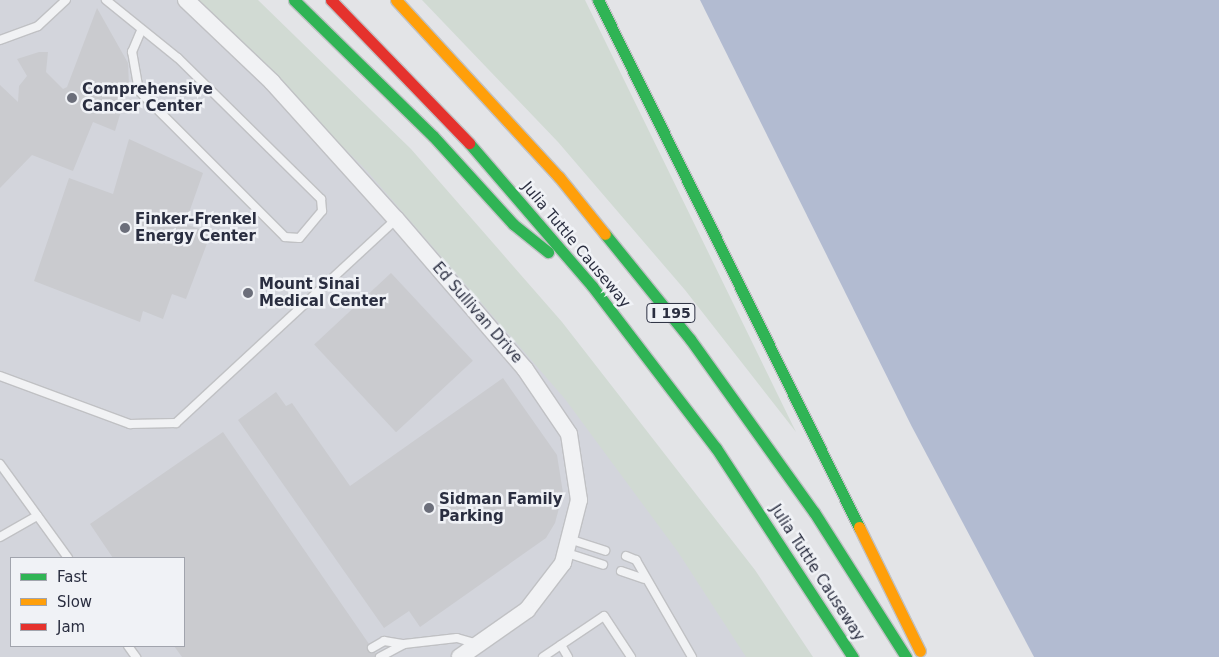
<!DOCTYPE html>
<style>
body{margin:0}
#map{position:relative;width:1219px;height:657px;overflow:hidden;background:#e3e4e7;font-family:"DejaVu Sans",sans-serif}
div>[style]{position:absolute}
.built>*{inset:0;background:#d3d5dc}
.green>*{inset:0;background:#d1dad3}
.water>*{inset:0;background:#b2bbd1}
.building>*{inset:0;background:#cacbcf;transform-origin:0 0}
.roads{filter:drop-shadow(1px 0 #c0c1c4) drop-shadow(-1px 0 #c0c1c4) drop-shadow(0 1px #c0c1c4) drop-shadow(0 -1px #c0c1c4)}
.lane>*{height:8px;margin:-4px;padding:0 4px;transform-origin:4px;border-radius:4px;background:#f1f2f4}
.street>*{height:16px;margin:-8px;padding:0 8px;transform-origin:8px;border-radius:8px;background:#f1f2f4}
.fast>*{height:11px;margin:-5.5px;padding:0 5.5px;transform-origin:5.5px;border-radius:5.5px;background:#30b455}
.slow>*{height:11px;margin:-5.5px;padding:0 5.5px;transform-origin:5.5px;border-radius:5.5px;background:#ff9f0a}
.jam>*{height:11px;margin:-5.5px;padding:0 5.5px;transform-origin:5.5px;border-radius:5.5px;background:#e5322d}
.dots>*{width:14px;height:14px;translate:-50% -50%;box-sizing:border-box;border:2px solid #f0f2f6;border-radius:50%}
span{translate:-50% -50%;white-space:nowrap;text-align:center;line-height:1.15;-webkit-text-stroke:5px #f0f2f6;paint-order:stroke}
.shield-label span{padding:1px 4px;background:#f0f2f6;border:1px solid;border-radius:4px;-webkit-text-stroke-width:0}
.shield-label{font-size:14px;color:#2a2e40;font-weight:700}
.poi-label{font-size:15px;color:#2a2e40;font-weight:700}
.left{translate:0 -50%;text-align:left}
.street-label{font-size:15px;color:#2a2e40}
.legend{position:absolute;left:10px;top:557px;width:175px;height:90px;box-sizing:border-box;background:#f0f2f6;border:1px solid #a1a4ad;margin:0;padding:6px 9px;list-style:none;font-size:15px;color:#2a2e40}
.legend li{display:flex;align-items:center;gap:10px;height:25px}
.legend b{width:25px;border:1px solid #a1a4ad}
</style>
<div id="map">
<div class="built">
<i style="clip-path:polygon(evenodd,0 0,224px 0,426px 209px,759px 657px,0 657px,0 0,11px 558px,184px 558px,184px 646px,11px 646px,11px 558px)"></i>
</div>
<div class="green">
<i style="clip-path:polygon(198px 0,258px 0,411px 149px,562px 322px,755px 570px,813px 657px,746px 657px,678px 552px,565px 399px,367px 171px)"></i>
<i style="clip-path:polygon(422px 0,585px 0,796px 432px,685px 290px,558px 142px)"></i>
</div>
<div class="water">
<i style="clip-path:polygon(700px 0,1219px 0,1219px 657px,1034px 657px,911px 425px)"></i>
</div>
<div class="building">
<i style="clip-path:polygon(97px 8px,128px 63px,129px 85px,115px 131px,93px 122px,73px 171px,32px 155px,0 188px,0 85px,18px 102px,19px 86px,27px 76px,17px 59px,39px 52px,48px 52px,46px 72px,63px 89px,67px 87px)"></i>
<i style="clip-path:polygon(129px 139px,203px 173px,185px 224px,211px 233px,186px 299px,172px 294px,163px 319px,143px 311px,140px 322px,34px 281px,69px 178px,113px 194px)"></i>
<i style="left:391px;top:273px;width:120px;height:105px;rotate:47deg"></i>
<i style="clip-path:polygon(503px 378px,557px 455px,563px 493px,555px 523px,546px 538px,420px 627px,409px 611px,384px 628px,238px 420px,276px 392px,286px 406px,292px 403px,350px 486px)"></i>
<i style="clip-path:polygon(223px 432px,378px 657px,182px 657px,174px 646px,184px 646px,184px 558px,113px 558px,90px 524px)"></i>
</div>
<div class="roads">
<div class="lane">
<i style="left:106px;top:0;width:92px;rotate:38.9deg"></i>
<i style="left:178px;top:58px;width:201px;rotate:44.6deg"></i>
<i style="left:321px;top:199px;width:12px;rotate:85deg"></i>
<i style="left:322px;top:211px;width:35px;rotate:130deg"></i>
<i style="left:299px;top:238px;width:14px;rotate:-176deg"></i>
<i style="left:285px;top:237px;width:206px;rotate:-135deg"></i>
<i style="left:139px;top:91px;width:40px;rotate:-100deg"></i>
<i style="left:132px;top:52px;width:23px;rotate:-67deg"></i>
<i style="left:0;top:40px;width:40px;rotate:-20.2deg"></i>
<i style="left:38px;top:26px;width:38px;rotate:-43deg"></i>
<i style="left:0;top:376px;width:139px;rotate:20.3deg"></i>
<i style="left:130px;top:424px;width:46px;rotate:-1.2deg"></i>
<i style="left:176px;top:423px;width:300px;rotate:-42.8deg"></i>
<i style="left:0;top:464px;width:116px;rotate:54.1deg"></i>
<i style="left:0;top:537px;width:43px;rotate:-29.6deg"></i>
<i style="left:572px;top:540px;width:35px;rotate:18deg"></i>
<i style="left:567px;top:553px;width:38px;rotate:18deg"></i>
<i style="left:626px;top:556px;width:11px;rotate:22deg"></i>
<i style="left:636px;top:560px;width:112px;rotate:60deg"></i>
<i style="left:621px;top:571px;width:24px;rotate:19deg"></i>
<i style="left:561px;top:645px;width:14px;rotate:60deg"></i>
<i style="left:128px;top:646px;width:14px;rotate:54deg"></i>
<i style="left:372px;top:648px;width:14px;rotate:-30deg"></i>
<i style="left:384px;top:641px;width:20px;rotate:9deg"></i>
<i style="left:380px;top:657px;width:27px;rotate:-28deg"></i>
<i style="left:404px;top:644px;width:53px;rotate:-6.5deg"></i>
<i style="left:457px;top:638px;width:22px;rotate:16deg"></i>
<i style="left:543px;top:657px;width:73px;rotate:-33.9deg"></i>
<i style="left:604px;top:616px;width:49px;rotate:56.6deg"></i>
</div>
<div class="street">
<i style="left:186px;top:0;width:119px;rotate:43.6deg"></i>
<i style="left:272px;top:82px;width:185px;rotate:47.9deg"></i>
<i style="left:396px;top:219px;width:198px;rotate:49.3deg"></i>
<i style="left:525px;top:369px;width:78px;rotate:55.9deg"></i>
<i style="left:569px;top:434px;width:67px;rotate:81.4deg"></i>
<i style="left:579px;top:500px;width:65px;rotate:104.3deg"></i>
<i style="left:563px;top:563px;width:59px;rotate:127.5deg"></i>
<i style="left:527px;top:610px;width:82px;rotate:145deg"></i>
</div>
<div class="fast">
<i style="left:294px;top:0;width:194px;rotate:44.4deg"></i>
<i style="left:433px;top:136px;width:119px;rotate:47.7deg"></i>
<i style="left:513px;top:224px;width:45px;rotate:38.7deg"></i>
<i style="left:598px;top:0;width:588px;rotate:63.65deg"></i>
<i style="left:469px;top:143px;width:189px;rotate:49.3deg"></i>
<i style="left:592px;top:286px;width:204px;rotate:52.6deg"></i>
<i style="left:716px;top:448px;width:250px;rotate:56.8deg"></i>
<i style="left:605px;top:234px;width:135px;rotate:51deg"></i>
<i style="left:690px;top:339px;width:213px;rotate:54.4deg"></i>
<i style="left:814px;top:512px;width:172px;rotate:57.6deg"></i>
</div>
<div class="slow">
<i style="left:396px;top:0;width:241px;rotate:47.4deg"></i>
<i style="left:559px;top:177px;width:73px;rotate:51.1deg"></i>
<i style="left:859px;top:527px;width:138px;rotate:63.8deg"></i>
</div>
<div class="jam">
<i style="left:331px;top:0;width:199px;rotate:46deg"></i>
</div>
</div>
<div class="dots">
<i style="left:72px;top:98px;background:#6b6e7a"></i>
<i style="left:125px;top:228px;background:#6b6e7a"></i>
<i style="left:248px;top:293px;background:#6b6e7a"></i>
<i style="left:429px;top:508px;background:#6b6e7a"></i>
</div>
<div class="shield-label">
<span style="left:671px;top:313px">I 195</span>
</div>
<div class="poi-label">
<span class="left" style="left:82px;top:98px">Comprehensive<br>Cancer Center</span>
<span class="left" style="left:135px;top:228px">Finker-Frenkel<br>Energy Center</span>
<span class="left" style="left:259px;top:293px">Mount Sinai<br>Medical Center</span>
<span class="left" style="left:439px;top:508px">Sidman Family<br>Parking</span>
</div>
<div class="street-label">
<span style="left:576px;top:245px;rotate:50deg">Julia Tuttle Causeway</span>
<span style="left:477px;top:313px;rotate:49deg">Ed Sullivan Drive</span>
<span style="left:817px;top:573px;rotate:57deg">Julia Tuttle Causeway</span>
</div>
<ul class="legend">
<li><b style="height:6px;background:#30b455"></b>Fast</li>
<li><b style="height:6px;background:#ff9f0a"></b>Slow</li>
<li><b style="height:6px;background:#e5322d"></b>Jam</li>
</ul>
</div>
